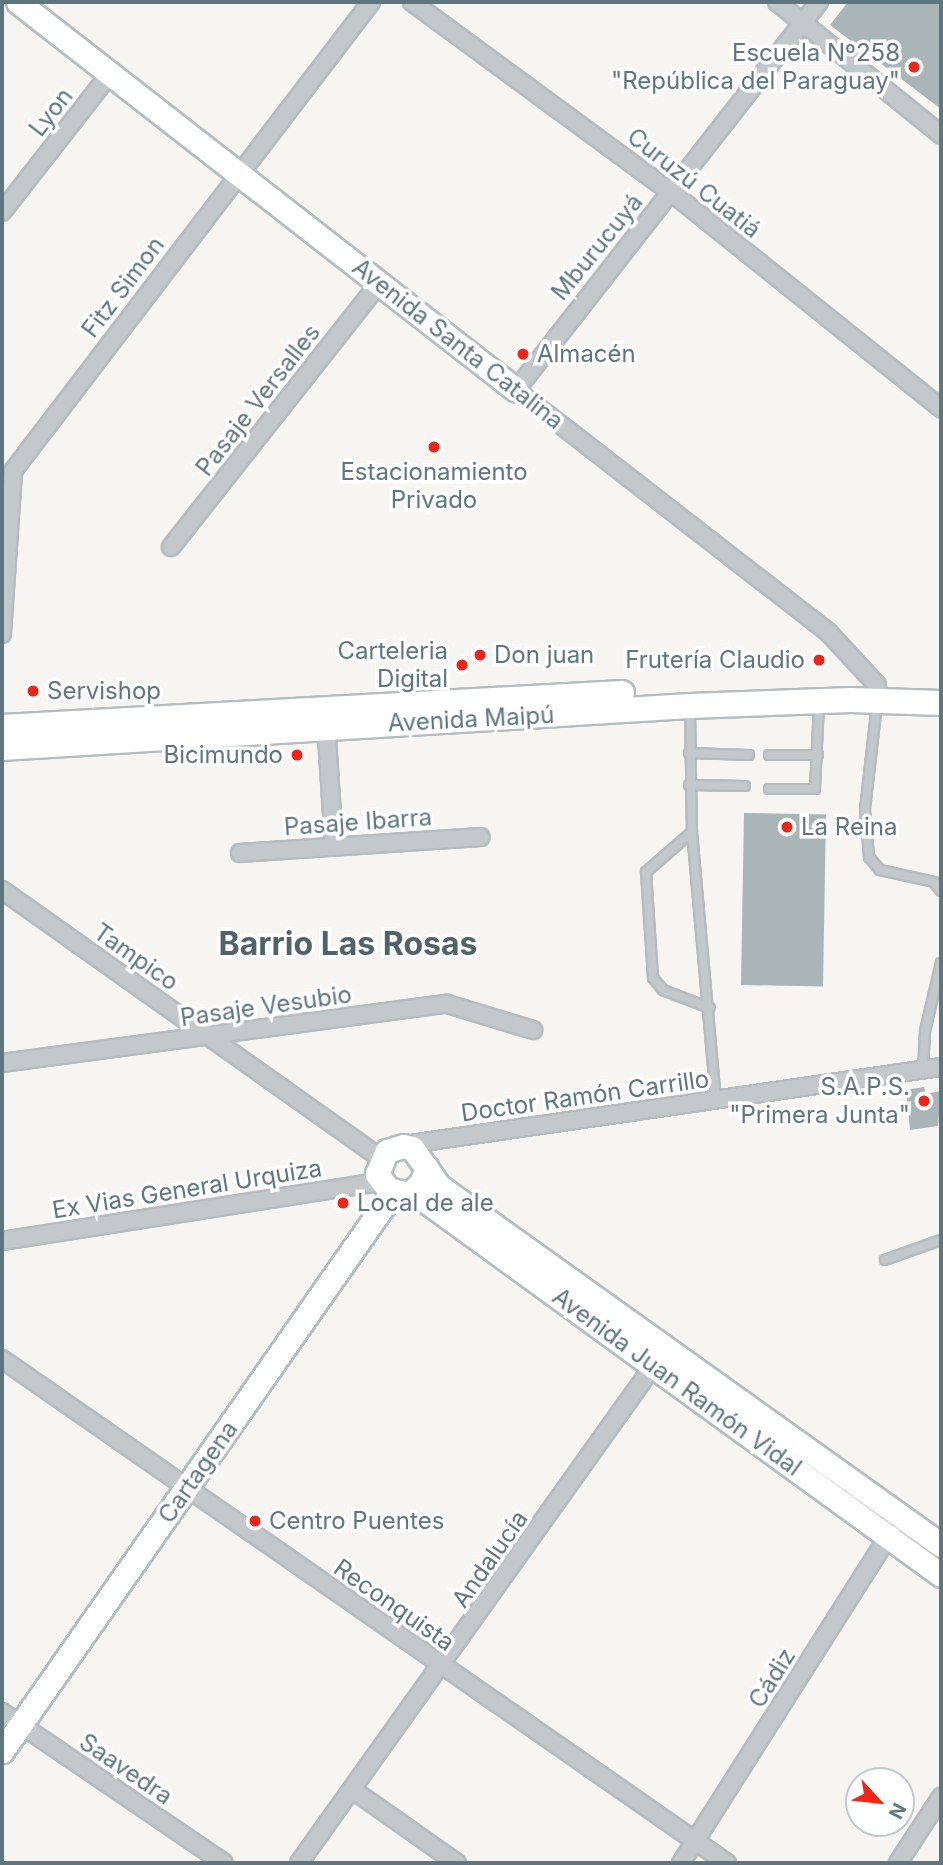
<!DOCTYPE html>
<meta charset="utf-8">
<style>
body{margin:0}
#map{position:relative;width:943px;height:1865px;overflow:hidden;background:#f6f5f2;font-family:Inter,sans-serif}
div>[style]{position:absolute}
.building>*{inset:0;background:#a9b5b7;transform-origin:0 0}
.roads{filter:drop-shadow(2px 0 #b5bcbf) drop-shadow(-2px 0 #b5bcbf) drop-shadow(0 2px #b5bcbf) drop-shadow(0 -2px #b5bcbf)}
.lane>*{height:8px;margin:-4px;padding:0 4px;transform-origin:4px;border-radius:4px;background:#c3c8ca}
.street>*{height:16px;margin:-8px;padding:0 8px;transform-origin:8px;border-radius:8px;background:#c3c8ca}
.secondary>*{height:23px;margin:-11.5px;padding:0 11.5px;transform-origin:11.5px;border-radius:11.5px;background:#fff}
.primary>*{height:24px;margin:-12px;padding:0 12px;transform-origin:12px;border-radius:12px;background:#fff}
.dots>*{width:19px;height:19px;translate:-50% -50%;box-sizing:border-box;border:4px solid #fff;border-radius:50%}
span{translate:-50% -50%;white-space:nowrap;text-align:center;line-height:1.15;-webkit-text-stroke:7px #fff;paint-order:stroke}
.poi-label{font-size:24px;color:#5e777f}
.right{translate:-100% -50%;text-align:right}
.left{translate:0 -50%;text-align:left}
.street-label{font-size:24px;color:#5e777f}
.district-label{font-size:32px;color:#51636a;font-weight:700}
.frame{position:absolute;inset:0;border:4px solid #5e777f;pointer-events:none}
.north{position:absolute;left:845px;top:1767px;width:70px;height:70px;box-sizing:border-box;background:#fff;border:2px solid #bfc9cc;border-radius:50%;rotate:117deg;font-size:19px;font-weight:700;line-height:28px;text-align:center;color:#5e777f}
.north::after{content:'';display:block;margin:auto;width:24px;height:32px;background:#f22416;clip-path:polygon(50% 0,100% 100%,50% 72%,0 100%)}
</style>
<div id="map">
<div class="building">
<i style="clip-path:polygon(848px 2px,941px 2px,941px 109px,830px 25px)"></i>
<i style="left:744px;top:813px;width:82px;height:172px;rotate:1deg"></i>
<i style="clip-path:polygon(924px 1087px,926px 1094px,941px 1091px,938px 1126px,910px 1130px,906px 1090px)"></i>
</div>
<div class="roads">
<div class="lane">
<i style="left:877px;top:704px;width:107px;rotate:96.5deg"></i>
<i style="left:865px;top:810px;width:47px;rotate:85.1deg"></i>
<i style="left:869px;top:857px;width:17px;rotate:50deg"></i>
<i style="left:880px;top:870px;width:55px;rotate:12.5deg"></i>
<i style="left:934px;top:882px;width:11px;rotate:52deg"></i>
<i style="left:690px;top:708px;width:124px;rotate:89.1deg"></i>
<i style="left:692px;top:832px;width:268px;rotate:84.9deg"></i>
<i style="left:689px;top:753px;width:60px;rotate:1.9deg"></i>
<i style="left:769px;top:755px;width:49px"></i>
<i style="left:689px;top:785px;width:56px;rotate:1deg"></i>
<i style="left:769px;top:789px;width:46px"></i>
<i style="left:815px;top:789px;width:84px;rotate:-87.3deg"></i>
<i style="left:692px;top:832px;width:61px;rotate:139deg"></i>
<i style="left:646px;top:872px;width:106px;rotate:86.2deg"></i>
<i style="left:653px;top:978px;width:16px;rotate:50deg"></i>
<i style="left:663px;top:990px;width:50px;rotate:21deg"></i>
<i style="left:923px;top:1070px;width:39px;rotate:-87deg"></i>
<i style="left:925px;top:1031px;width:70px;rotate:-76.8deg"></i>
<i style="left:885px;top:1260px;width:59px;rotate:-19.7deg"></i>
</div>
<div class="street">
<i style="left:412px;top:2px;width:321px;rotate:36.3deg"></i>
<i style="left:671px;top:192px;width:346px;rotate:38.7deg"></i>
<i style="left:777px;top:2px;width:211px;rotate:39deg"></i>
<i style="left:819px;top:2px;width:492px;rotate:128deg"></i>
<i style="left:516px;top:390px;width:395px;rotate:37.8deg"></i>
<i style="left:828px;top:632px;width:72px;rotate:47.2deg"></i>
<i style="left:877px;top:685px;width:16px;rotate:86deg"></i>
<i style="left:2px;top:212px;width:175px;rotate:-52deg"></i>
<i style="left:171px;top:547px;width:337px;rotate:-51.7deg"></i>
<i style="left:2px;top:634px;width:163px;rotate:-86.1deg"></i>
<i style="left:13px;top:471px;width:590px;rotate:-52.64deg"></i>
<i style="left:326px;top:722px;width:123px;rotate:86.3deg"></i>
<i style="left:240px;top:853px;width:241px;rotate:-3.8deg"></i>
<i style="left:2px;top:890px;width:463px;rotate:35.3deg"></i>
<i style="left:2px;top:1063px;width:449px;rotate:-7.6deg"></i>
<i style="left:447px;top:1004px;width:90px;rotate:16.8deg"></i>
<i style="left:403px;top:1145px;width:544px;rotate:-8.25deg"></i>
<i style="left:2px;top:1241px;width:383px;rotate:-8.9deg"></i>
<i style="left:2px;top:1359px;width:883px;rotate:34.81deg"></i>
<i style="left:2px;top:1712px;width:268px;rotate:34.2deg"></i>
<i style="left:353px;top:1790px;width:127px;rotate:35.1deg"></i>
<i style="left:299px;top:1863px;width:620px;rotate:-54.52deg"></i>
<i style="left:681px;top:1863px;width:411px;rotate:-57.6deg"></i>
<i style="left:898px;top:1863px;width:79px;rotate:-56.9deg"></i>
</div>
<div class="secondary">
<i style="left:18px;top:2px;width:631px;rotate:37.92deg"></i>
<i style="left:427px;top:1168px;width:16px;rotate:112deg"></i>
<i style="left:421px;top:1183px;width:16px;rotate:137deg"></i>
<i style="left:409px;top:1194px;width:22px;rotate:-167deg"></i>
<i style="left:388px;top:1189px;width:19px;rotate:-126deg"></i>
<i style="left:377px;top:1174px;width:25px;rotate:-67deg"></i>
<i style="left:387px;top:1151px;width:17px;rotate:-17deg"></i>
<i style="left:403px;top:1146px;width:9px;rotate:13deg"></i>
<i style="left:412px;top:1148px;width:47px;rotate:54.6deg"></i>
<i style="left:439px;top:1186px;width:617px;rotate:35.57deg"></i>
<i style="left:409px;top:1194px;width:20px;rotate:24deg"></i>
<i style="left:427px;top:1202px;width:635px;rotate:35.97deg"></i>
<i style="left:2px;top:1751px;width:682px;rotate:-55.03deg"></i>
</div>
<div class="primary">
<i style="left:2px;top:727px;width:621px;rotate:-3.14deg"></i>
<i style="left:2px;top:748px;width:689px;rotate:-3.49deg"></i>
<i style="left:690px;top:706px;width:161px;rotate:-2.1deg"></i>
<i style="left:851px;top:700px;width:90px;rotate:1.9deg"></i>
</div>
</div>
<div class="dots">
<i style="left:914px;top:67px;background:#f22416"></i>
<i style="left:523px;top:354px;background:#f22416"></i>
<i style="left:434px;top:447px;background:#f22416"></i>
<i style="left:480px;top:655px;background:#f22416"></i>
<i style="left:819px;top:660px;background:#f22416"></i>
<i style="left:462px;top:665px;background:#f22416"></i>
<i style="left:33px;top:691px;background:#f22416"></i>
<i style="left:297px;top:755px;background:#f22416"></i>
<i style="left:787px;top:827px;background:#f22416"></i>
<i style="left:924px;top:1101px;background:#f22416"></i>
<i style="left:343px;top:1203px;background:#f22416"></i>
<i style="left:255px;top:1521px;background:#f22416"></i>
</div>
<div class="poi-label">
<span class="right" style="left:900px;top:67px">Escuela Nº258<br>"República del Paraguay"</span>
<span class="left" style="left:537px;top:354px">Almacén</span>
<span style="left:434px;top:486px">Estacionamiento<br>Privado</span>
<span class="right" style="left:448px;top:665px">Carteleria<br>Digital</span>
<span class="left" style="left:494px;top:655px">Don juan</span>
<span class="right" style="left:805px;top:660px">Frutería Claudio</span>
<span class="left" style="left:47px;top:691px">Servishop</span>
<span class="right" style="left:283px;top:755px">Bicimundo</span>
<span class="left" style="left:801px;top:827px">La Reina</span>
<span class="right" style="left:910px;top:1101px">S.A.P.S.<br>"Primera Junta"</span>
<span class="left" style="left:357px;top:1203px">Local de ale</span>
<span class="left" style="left:269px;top:1521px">Centro Puentes</span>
</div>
<div class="street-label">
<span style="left:51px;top:112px;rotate:-52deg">Lyon</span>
<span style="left:694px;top:183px;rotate:38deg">Curuzú Cuatiá</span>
<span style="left:597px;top:247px;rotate:-51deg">Mburucuyá</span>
<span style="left:123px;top:287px;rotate:-53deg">Fitz Simon</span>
<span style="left:458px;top:344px;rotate:38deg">Avenida Santa Catalina</span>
<span style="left:258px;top:400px;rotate:-52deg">Pasaje Versalles</span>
<span style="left:471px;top:719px;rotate:-3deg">Avenida Maipú</span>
<span style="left:358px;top:822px;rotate:-4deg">Pasaje Ibarra</span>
<span style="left:136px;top:957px;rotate:35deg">Tampico</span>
<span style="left:266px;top:1006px;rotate:-8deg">Pasaje Vesubio</span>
<span style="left:585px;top:1096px;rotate:-8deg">Doctor Ramón Carrillo</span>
<span style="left:187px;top:1189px;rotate:-9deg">Ex Vias General Urquiza</span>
<span style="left:677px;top:1382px;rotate:36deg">Avenida Juan Ramón Vidal</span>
<span style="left:198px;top:1472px;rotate:-55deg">Cartagena</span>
<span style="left:490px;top:1559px;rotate:-55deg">Andalucía</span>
<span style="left:394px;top:1605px;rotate:35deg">Reconquista</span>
<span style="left:772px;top:1678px;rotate:-58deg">Cádiz</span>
<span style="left:126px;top:1769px;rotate:34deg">Saavedra</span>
</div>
<div class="district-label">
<span style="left:348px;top:944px">Barrio Las Rosas</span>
</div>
<div class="frame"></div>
<div class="north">N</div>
</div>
